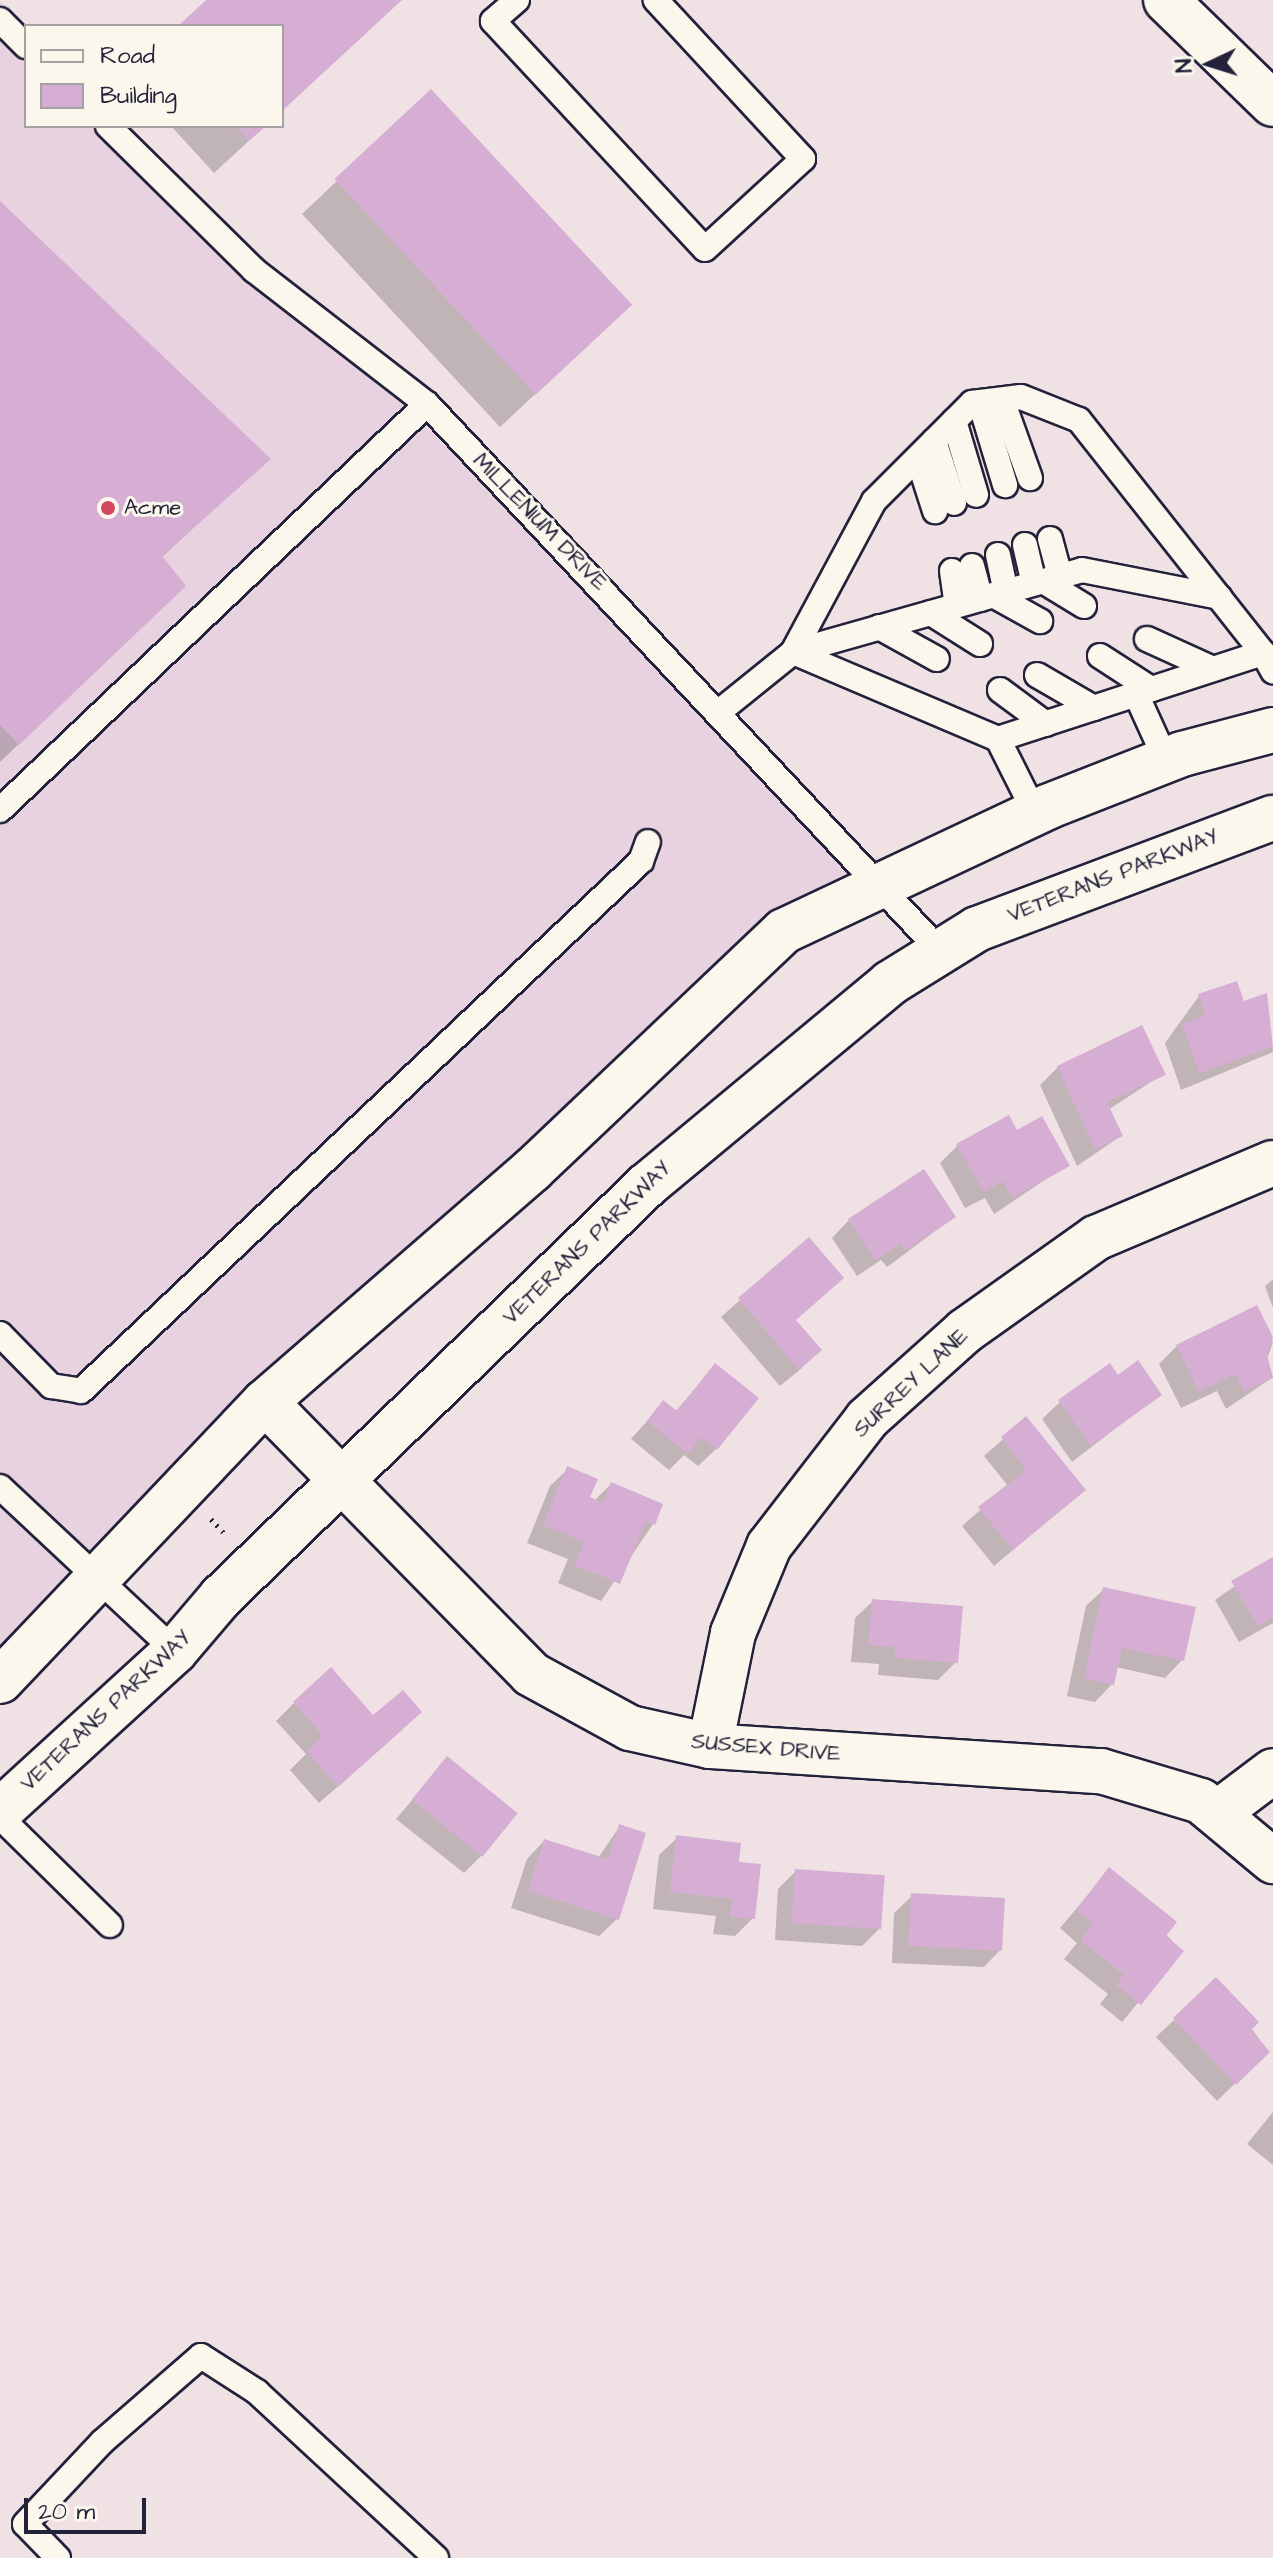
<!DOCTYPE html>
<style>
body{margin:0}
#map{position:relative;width:1273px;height:2558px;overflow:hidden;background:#f0e1e5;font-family:"Architects Daughter",sans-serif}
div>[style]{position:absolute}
.built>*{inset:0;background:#e8d2e0}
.shadow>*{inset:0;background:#0003}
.building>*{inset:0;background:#d6aed4;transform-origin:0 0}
.path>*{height:5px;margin-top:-2.5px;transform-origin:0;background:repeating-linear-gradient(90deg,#22223b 0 2px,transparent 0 8px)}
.roads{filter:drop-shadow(2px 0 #22223b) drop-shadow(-2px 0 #22223b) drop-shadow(0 2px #22223b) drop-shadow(0 -2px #22223b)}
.lane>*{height:24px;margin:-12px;padding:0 12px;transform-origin:12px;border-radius:12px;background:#fbf7ec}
.street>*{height:44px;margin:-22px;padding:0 22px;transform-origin:22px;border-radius:22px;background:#fbf7ec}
.secondary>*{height:44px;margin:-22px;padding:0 22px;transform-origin:22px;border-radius:22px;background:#fbf7ec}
.dots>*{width:22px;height:22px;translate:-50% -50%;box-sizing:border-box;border:4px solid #fbf7ec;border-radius:50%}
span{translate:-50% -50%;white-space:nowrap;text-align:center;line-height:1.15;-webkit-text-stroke:6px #fbf7ec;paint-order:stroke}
.poi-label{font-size:22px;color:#22223b}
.left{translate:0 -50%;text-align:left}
.street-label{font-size:22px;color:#22223b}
.legend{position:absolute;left:24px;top:24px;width:260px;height:104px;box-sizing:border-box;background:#fbf7ec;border:2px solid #a4a2a5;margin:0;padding:10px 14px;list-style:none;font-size:24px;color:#22223b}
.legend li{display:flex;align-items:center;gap:16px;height:40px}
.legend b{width:40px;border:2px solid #a4a2a5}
.north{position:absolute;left:1169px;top:24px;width:80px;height:80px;-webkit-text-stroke:6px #fbf7ec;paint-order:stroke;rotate:266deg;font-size:22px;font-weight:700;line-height:32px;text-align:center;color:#22223b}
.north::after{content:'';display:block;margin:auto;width:28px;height:36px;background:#22223b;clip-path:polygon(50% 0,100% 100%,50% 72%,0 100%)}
.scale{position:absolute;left:24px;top:2498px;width:122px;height:36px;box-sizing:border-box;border:4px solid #22223b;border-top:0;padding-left:10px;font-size:24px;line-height:28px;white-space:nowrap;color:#22223b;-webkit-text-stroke:6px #fbf7ec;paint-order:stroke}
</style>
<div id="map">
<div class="built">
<i style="clip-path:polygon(0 1px,26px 27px,26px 126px,125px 126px,886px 885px,784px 931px,0 1681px)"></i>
</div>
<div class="shadow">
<i style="clip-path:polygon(431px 92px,595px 338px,500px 427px,302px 214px)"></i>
<i style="clip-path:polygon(171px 126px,265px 126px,214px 173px)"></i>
<i style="clip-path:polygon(0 204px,268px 459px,161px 558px,150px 619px,0 762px)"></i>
<i style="clip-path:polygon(1199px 996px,1243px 1004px,1266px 996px,1273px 1052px,1181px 1090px,1165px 1043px)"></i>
<i style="clip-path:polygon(1058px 1067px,1163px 1074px,1108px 1110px,1121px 1136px,1077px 1166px,1040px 1085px)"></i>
<i style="clip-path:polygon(1016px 1133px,1067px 1165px,994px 1214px,985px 1198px,965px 1208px,940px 1163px,958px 1145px)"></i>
<i style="clip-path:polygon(954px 1217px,887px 1267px,881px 1260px,857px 1276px,832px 1238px,849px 1220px)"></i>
<i style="clip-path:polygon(808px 1239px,841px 1278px,794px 1321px,802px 1368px,780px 1386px,721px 1317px)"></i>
<i style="clip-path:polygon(1273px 1279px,1273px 1308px,1265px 1286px)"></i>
<i style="clip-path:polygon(1256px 1307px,1273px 1342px,1267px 1359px,1273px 1377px,1226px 1409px,1217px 1391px,1181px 1408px,1159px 1364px,1177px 1346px)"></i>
<i style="clip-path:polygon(715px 1366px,716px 1449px,698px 1466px,684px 1455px,669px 1470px,631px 1439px,664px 1402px,675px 1412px)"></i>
<i style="clip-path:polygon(1117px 1378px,1160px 1394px,1072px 1462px,1042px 1419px,1060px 1402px)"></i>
<i style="clip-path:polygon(1026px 1419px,1084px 1490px,994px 1566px,962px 1526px,1008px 1486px,984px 1456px)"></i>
<i style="clip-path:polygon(568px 1469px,588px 1499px,594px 1501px,611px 1484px,653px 1524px,601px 1601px,558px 1583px,568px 1559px,527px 1543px,550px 1486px)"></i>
<i style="clip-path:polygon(1273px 1559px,1273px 1623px,1239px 1642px,1215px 1600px)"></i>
<i style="clip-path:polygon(1104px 1589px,1182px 1660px,1165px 1678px,1116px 1667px,1112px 1684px,1095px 1702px,1067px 1696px,1086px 1606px)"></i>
<i style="clip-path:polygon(873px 1601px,956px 1662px,938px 1680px,878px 1675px,879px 1664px,851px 1662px,855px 1618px)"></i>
<i style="clip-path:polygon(294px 1703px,373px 1718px,402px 1730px,319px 1803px,290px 1770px,306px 1754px,276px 1721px)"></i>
<i style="clip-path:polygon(447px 1759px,482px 1855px,464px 1873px,396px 1819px)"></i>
<i style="clip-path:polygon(620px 1826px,617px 1919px,599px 1936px,511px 1908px,527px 1859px,544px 1841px,598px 1858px)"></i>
<i style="clip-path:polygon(677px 1838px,737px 1864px,753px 1918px,735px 1936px,713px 1934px,716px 1916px,653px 1909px,659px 1855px)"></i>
<i style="clip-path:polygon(1109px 1870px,1181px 1951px,1122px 2022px,1100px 2004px,1108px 1994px,1064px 1959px,1077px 1943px,1060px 1928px)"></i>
<i style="clip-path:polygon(796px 1871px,879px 1929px,862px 1946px,775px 1940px,778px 1889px)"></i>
<i style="clip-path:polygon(912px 1896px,1001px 1949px,984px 1967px,892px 1963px,894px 1913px)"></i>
<i style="clip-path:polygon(1216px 1980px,1268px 2051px,1217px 2101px,1156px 2037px)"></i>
<i style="clip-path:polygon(1273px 2112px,1273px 2165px,1247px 2144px)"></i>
</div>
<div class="building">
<i style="clip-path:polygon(206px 0,402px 0,282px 111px,282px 26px,178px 26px)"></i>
<i style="left:431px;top:89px;width:295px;height:132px;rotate:47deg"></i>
<i style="clip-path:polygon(235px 126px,266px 126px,249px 141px)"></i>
<i style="clip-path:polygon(0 201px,271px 459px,162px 556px,186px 586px,19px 745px,0 725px)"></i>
<i style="clip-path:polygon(1237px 981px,1244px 1001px,1267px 993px,1273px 1047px,1199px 1073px,1182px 1024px,1205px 1015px,1198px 994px)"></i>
<i style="clip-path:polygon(1142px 1025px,1166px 1075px,1107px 1102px,1123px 1136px,1095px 1149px,1057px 1066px)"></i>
<i style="clip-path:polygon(1009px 1115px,1017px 1130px,1042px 1116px,1070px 1166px,1012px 1198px,1003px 1181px,984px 1192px,956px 1144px)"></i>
<i style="clip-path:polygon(924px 1169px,956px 1217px,905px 1251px,900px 1244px,875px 1260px,848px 1219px)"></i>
<i style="clip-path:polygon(809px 1237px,844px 1278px,796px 1320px,822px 1350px,799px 1370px,738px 1298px)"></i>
<i style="clip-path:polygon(1257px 1305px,1273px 1337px,1267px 1355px,1273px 1378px,1244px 1392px,1235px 1374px,1199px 1392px,1176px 1345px)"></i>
<i style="clip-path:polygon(1138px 1360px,1162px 1395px,1091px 1446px,1058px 1400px,1110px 1363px,1118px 1375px)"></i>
<i style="clip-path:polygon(715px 1363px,759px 1398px,717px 1450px,701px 1437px,688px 1454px,647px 1421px,663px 1400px,677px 1411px)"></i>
<i style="clip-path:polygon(1026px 1416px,1086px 1490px,1013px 1550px,978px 1507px,1026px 1470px,1001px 1437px)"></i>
<i style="clip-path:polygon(567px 1466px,598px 1479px,590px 1497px,603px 1503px,611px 1482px,663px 1504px,655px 1525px,646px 1521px,620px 1584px,574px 1565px,584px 1542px,543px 1525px)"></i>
<i style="clip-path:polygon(1273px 1557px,1273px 1617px,1258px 1626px,1231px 1581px)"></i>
<i style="clip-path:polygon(1103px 1587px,1196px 1607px,1184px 1661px,1122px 1648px,1114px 1685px,1084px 1678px)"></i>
<i style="clip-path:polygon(872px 1599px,963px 1606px,958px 1663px,895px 1658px,895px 1647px,868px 1645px)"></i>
<i style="clip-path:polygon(331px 1667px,373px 1715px,403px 1690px,422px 1712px,338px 1787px,306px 1751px,323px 1736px,293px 1702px)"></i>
<i style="left:447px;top:1756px;width:91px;height:56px;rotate:39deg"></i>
<i style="clip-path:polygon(619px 1824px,646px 1833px,619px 1920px,528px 1891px,544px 1839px,608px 1859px)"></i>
<i style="clip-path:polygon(676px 1835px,741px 1843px,739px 1862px,761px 1864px,755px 1919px,730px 1917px,732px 1899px,670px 1892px)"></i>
<i style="clip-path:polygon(1109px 1867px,1177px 1922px,1166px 1936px,1184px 1951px,1141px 2005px,1116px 1985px,1124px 1975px,1080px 1940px,1093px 1924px,1076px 1910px)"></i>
<i style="left:795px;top:1869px;width:90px;height:54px;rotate:4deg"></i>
<i style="left:911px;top:1893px;width:94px;height:53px;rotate:3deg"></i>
<i style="clip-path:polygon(1216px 1977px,1259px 2022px,1251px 2030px,1270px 2052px,1236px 2085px,1173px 2018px)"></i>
</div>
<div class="path">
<i style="left:211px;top:1519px;width:22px;rotate:47deg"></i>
</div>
<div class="roads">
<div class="lane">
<i style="left:517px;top:0;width:32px;rotate:139deg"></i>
<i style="left:493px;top:21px;width:311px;rotate:47.1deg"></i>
<i style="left:705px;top:249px;width:133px;rotate:-42.6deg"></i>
<i style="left:803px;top:159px;width:217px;rotate:-132.8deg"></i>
<i style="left:0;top:20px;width:37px;rotate:45deg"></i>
<i style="left:108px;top:126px;width:205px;rotate:44.6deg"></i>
<i style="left:254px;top:270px;width:219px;rotate:37.8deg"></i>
<i style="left:427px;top:404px;width:751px;rotate:46.83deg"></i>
<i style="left:1002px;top:400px;width:83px;rotate:70.3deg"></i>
<i style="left:980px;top:402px;width:87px;rotate:73.2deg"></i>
<i style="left:954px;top:421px;width:77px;rotate:73.4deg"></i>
<i style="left:934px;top:441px;width:65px;rotate:72.1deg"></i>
<i style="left:918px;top:458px;width:56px;rotate:72.2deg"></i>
<i style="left:1050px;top:539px;width:38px;rotate:75deg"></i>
<i style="left:1025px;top:545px;width:39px;rotate:77deg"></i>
<i style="left:998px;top:555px;width:38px;rotate:78deg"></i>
<i style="left:972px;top:566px;width:34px;rotate:75deg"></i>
<i style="left:952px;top:571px;width:34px;rotate:82deg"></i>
<i style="left:1043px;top:581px;width:48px;rotate:31.4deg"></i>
<i style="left:993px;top:595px;width:54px;rotate:29deg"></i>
<i style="left:931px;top:613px;width:58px;rotate:32.3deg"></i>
<i style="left:879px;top:627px;width:66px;rotate:28.9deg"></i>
<i style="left:1147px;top:639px;width:72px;rotate:24.4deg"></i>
<i style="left:793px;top:652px;width:171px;rotate:-61.8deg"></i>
<i style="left:874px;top:501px;width:139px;rotate:-45deg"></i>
<i style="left:972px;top:403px;width:49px;rotate:-7deg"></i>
<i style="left:1021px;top:397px;width:62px;rotate:21.6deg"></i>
<i style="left:1079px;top:420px;width:297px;rotate:51.7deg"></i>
<i style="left:793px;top:652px;width:300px;rotate:-15.8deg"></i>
<i style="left:1082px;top:570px;width:140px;rotate:11.1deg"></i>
<i style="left:1100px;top:656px;width:61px;rotate:32.9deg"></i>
<i style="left:1037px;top:675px;width:66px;rotate:30.1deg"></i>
<i style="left:1000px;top:690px;width:57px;rotate:36.5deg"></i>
<i style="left:1136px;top:694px;width:72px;rotate:65.6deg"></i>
<i style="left:720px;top:711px;width:94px;rotate:-38.9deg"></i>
<i style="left:793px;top:652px;width:223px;rotate:23deg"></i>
<i style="left:998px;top:739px;width:83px;rotate:63.4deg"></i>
<i style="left:998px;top:739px;width:279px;rotate:-18deg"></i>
<i style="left:1263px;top:653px;width:21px;rotate:61deg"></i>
<i style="left:0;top:810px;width:589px;rotate:-43.56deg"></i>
<i style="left:0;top:1334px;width:73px;rotate:45.6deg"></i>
<i style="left:51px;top:1386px;width:30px;rotate:9deg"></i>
<i style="left:81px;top:1391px;width:771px;rotate:-43.42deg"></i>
<i style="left:641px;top:861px;width:20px;rotate:-70deg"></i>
<i style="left:0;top:1487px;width:240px;rotate:43.1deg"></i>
<i style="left:0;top:1817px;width:154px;rotate:44.5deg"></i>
<i style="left:58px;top:2558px;width:47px;rotate:-134.1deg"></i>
<i style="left:25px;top:2524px;width:112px;rotate:-46.8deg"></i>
<i style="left:102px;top:2442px;width:131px;rotate:-41deg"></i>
<i style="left:201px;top:2356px;width:67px;rotate:32.7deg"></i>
<i style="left:257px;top:2392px;width:244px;rotate:42.8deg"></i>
</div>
<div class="street">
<i style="left:1166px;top:0;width:149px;rotate:44.2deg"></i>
<i style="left:265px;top:1402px;width:380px;rotate:45.6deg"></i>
<i style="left:531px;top:1674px;width:113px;rotate:28.6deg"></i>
<i style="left:630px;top:1728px;width:82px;rotate:12.7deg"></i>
<i style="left:710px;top:1746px;width:392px;rotate:3.7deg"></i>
<i style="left:1101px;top:1771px;width:104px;rotate:16.7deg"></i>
<i style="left:1201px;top:1801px;width:94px;rotate:39.8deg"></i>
<i style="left:710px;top:1746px;width:115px;rotate:-78.5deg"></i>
<i style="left:733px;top:1633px;width:94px;rotate:-67.5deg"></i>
<i style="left:769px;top:1546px;width:160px;rotate:-52.3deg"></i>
<i style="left:867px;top:1419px;width:132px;rotate:-41.9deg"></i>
<i style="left:965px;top:1331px;width:161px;rotate:-35.4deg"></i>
<i style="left:1096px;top:1238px;width:192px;rotate:-23deg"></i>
<i style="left:1220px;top:1811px;width:66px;rotate:-37deg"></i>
</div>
<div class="secondary">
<i style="left:0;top:1681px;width:385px;rotate:-46.5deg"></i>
<i style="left:265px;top:1402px;width:354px;rotate:-41deg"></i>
<i style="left:532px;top:1170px;width:347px;rotate:-43.5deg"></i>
<i style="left:784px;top:931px;width:291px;rotate:-25.2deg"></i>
<i style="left:1047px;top:807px;width:145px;rotate:-21.4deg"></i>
<i style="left:1182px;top:754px;width:94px;rotate:-14.8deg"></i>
<i style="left:0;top:1811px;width:237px;rotate:-42.4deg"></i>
<i style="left:175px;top:1651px;width:71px;rotate:-49.6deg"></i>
<i style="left:221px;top:1597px;width:593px;rotate:-44.04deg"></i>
<i style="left:647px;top:1185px;width:316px;rotate:-39.7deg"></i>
<i style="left:890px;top:983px;width:102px;rotate:-31.8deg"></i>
<i style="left:977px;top:929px;width:316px;rotate:-20.6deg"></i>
</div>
</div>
<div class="dots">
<i style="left:108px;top:508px;background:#d1495b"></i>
</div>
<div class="poi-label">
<span class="left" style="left:124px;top:508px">Acme</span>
</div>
<div class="street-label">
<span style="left:540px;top:522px;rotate:46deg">MILLENIUM DRIVE</span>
<span style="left:1113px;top:876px;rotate:-21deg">VETERANS PARKWAY</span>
<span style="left:587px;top:1243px;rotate:-44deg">VETERANS PARKWAY</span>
<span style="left:911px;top:1383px;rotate:-43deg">SURREY LANE</span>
<span style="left:106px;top:1711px;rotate:-43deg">VETERANS PARKWAY</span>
<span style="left:766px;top:1748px;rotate:5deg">SUSSEX DRIVE</span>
</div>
<ul class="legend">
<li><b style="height:10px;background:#fbf7ec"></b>Road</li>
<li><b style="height:22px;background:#d6aed4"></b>Building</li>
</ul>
<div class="north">N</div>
<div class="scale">20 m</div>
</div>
